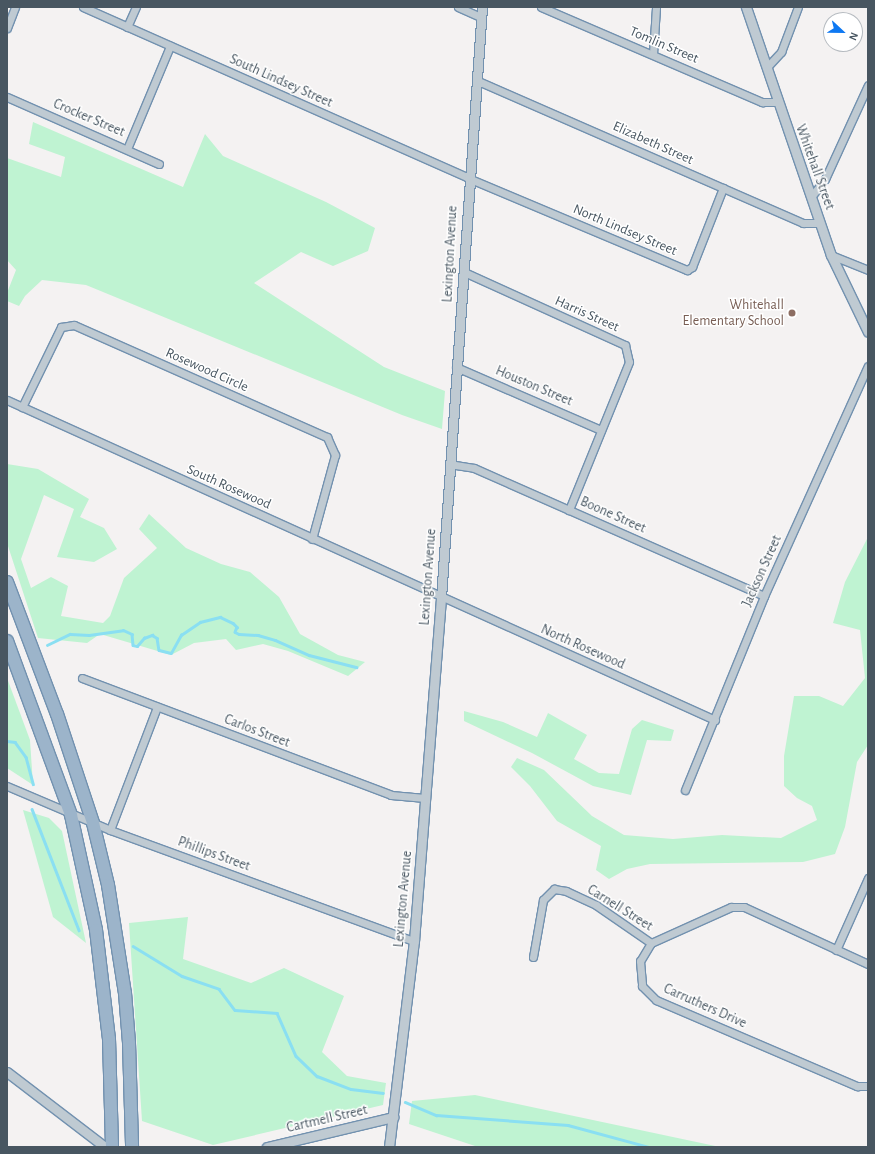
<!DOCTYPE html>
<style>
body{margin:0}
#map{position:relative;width:875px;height:1154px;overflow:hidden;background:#f4f2f2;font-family:"Alegreya Sans",sans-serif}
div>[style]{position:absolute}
.green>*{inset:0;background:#bff3d2}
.stream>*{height:2.5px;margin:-1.25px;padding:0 1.25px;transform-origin:1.25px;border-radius:1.25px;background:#8adff2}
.roads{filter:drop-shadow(1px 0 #7291af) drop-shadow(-1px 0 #7291af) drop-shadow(0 1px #7291af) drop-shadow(0 -1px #7291af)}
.minor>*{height:7px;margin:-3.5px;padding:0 3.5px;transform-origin:3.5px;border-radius:3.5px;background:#bfcad2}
.tertiary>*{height:9px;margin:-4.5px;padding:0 4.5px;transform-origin:4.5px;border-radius:4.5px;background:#bfcad2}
.trunk>*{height:12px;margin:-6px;padding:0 6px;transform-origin:6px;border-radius:6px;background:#9cb4ca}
.dots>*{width:11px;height:11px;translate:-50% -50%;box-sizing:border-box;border:2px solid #fff;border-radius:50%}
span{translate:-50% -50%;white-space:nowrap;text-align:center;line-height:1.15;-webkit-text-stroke:3px #fff;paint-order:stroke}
.street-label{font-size:14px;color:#485661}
.education-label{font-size:14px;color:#785e54}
.right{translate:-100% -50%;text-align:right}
.frame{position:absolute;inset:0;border:8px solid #485661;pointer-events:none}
.north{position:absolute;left:823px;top:12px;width:40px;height:40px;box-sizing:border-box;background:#fff;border:1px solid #b6bbc0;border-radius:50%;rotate:112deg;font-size:11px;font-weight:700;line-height:16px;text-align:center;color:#485661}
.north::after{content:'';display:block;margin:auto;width:14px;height:18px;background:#0e78f2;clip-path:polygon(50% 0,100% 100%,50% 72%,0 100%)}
</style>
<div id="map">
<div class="green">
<i style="clip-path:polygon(33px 122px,183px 187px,205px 134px,223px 156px,326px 202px,375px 228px,368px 251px,333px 266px,301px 252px,254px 283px,384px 367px,445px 391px,442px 429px,402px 415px,86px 285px,42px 280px,25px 296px,19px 306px,7px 301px,7px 293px,16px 270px,7px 260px,7px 158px,61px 177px,65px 157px,29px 144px)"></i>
<i style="clip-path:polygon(7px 464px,38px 469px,89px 499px,80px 517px,104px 528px,117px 549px,94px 562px,57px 557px,74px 509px,44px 495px,21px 559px,31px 588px,51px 577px,68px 586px,61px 616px,103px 623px,110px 616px,124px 578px,157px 548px,139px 529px,149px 514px,186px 548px,221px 564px,250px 572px,279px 597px,300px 634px,338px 655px,365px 662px,348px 676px,288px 651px,263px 644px,236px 650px,226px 639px,194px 643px,171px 655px,100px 634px,87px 643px,38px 638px,7px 543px)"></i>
<i style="clip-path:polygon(868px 537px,868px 745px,857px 762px,845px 827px,835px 854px,803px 862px,650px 864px,627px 869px,609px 879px,596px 870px,601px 846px,557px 821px,530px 786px,511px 767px,517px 758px,544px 770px,592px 816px,624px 835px,673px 839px,722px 835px,781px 838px,817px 820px,812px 806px,797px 798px,784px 786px,784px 756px,794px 696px,819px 696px,843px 706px,865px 678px,860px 630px,833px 623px,845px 582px)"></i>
<i style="clip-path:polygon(7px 678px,30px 740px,33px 785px,7px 768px)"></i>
<i style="clip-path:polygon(464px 711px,503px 722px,537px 737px,548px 713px,587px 735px,574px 759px,599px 773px,619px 774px,632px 729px,642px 720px,674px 730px,671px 741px,647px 740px,631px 795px,593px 786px,532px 753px,464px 721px)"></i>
<i style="clip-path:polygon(23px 810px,49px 818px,62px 831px,86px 943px,53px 917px)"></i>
<i style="clip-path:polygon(188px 917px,183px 959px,251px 983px,284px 968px,344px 996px,322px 1052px,347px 1076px,386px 1083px,383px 1105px,213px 1145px,142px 1121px,129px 923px)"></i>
<i style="clip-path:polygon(475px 1095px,720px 1147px,478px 1147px,409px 1124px,412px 1101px)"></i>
</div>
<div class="stream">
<i style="left:47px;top:645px;width:25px;rotate:-26deg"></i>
<i style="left:70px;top:634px;width:19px;rotate:3deg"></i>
<i style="left:89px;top:635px;width:34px;rotate:-8deg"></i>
<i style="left:123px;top:630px;width:10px;rotate:24deg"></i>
<i style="left:132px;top:634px;width:11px;rotate:85deg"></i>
<i style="left:133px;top:645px;width:4px;rotate:14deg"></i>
<i style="left:137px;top:646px;width:11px;rotate:-49deg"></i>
<i style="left:144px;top:638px;width:9px;rotate:-21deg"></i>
<i style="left:152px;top:635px;width:6px;rotate:31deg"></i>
<i style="left:157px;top:638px;width:12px;rotate:81deg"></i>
<i style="left:159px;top:650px;width:12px;rotate:14deg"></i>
<i style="left:171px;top:653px;width:21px;rotate:-61deg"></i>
<i style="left:181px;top:635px;width:23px;rotate:-34deg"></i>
<i style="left:200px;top:622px;width:21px;rotate:-14deg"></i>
<i style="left:220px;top:617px;width:14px;rotate:25deg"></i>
<i style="left:233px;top:623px;width:6px;rotate:45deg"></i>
<i style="left:237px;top:627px;width:5px;rotate:112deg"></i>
<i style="left:235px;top:632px;width:4px;rotate:27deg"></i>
<i style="left:239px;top:634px;width:19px;rotate:3deg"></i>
<i style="left:258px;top:635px;width:18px;rotate:16deg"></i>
<i style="left:275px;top:640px;width:37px;rotate:24deg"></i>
<i style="left:309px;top:655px;width:49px;rotate:14.3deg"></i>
<i style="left:7px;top:741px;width:8px;rotate:7deg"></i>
<i style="left:15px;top:742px;width:19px;rotate:54deg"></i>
<i style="left:26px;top:757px;width:28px;rotate:75deg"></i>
<i style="left:32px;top:809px;width:130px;rotate:68.8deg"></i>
<i style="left:133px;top:946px;width:57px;rotate:31.5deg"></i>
<i style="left:182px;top:976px;width:39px;rotate:19deg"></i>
<i style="left:219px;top:989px;width:26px;rotate:53deg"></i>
<i style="left:235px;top:1010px;width:42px;rotate:4.1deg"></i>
<i style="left:277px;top:1013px;width:47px;rotate:66.2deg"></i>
<i style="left:296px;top:1056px;width:29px;rotate:44deg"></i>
<i style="left:317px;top:1076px;width:36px;rotate:21deg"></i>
<i style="left:351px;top:1089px;width:32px;rotate:7deg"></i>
<i style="left:405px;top:1102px;width:34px;rotate:23deg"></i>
<i style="left:436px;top:1115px;width:132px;rotate:4.3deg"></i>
<i style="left:568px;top:1125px;width:84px;rotate:15.2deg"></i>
</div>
<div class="roads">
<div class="minor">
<i style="left:83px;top:7px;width:421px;rotate:23.9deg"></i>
<i style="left:468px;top:178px;width:238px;rotate:22.8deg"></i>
<i style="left:687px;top:270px;width:6px;rotate:-31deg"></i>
<i style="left:692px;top:267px;width:85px;rotate:-68.6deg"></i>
<i style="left:458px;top:7px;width:24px;rotate:24deg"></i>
<i style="left:541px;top:7px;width:241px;rotate:23.3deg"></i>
<i style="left:762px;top:102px;width:15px"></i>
<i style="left:127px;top:27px;width:22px;rotate:-66deg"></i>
<i style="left:7px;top:28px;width:22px;rotate:-69deg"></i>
<i style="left:653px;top:54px;width:47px;rotate:-86.3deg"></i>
<i style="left:767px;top:67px;width:21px;rotate:-47deg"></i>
<i style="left:781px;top:52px;width:48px;rotate:-69.3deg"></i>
<i style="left:478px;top:81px;width:355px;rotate:23.6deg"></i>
<i style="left:803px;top:223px;width:17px"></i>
<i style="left:7px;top:97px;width:166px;rotate:23.8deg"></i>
<i style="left:127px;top:149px;width:112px;rotate:-67.3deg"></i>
<i style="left:811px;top:197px;width:23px;rotate:-52deg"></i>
<i style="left:825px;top:179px;width:103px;rotate:-65.4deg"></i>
<i style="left:831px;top:255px;width:40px;rotate:22deg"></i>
<i style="left:464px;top:272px;width:177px;rotate:24.4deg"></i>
<i style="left:625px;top:345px;width:17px;rotate:77deg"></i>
<i style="left:629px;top:362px;width:160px;rotate:112.1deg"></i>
<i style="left:456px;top:367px;width:158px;rotate:23.5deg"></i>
<i style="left:7px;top:400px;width:777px;rotate:24.32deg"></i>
<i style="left:22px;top:407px;width:89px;rotate:-64deg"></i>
<i style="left:61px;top:327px;width:13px;rotate:-9deg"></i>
<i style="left:74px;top:325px;width:277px;rotate:23.9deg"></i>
<i style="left:327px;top:437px;width:20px;rotate:66deg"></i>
<i style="left:335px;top:455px;width:87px;rotate:105.3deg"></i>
<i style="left:449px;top:464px;width:25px;rotate:9deg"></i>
<i style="left:474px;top:468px;width:317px;rotate:23.8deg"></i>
<i style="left:82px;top:678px;width:330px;rotate:20.7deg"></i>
<i style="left:391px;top:795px;width:34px;rotate:5deg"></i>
<i style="left:7px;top:786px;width:112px;rotate:23.1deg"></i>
<i style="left:110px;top:830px;width:324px;rotate:20.1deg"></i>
<i style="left:685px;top:790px;width:209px;rotate:-67.8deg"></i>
<i style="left:764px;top:596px;width:252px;rotate:-65.7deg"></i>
<i style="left:110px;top:830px;width:132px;rotate:-69.1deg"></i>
<i style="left:836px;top:950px;width:79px;rotate:-66deg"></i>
<i style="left:533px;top:957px;width:58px;rotate:-80deg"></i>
<i style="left:543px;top:900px;width:16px;rotate:-45deg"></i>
<i style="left:554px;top:889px;width:12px;rotate:9deg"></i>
<i style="left:566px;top:891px;width:33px;rotate:25deg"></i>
<i style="left:596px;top:905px;width:67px;rotate:34.6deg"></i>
<i style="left:868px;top:964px;width:136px;rotate:-155.3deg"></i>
<i style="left:744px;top:907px;width:13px;rotate:180deg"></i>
<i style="left:731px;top:907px;width:88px;rotate:155.8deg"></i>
<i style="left:651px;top:943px;width:21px;rotate:121deg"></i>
<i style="left:640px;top:961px;width:25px;rotate:85deg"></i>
<i style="left:642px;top:986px;width:20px;rotate:45deg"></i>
<i style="left:656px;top:1000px;width:219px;rotate:23.2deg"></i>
<i style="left:857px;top:1086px;width:11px"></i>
</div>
<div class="tertiary">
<i style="left:746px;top:7px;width:262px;rotate:71.1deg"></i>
<i style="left:831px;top:255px;width:85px;rotate:64.3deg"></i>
<i style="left:7px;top:1072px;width:123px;rotate:37.4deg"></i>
<i style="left:267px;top:1147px;width:130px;rotate:-13.4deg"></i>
<i style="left:389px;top:1147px;width:208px;rotate:-83.1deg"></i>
<i style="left:414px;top:941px;width:344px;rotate:-85.5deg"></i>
<i style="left:441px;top:598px;width:592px;rotate:-86.03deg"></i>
</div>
<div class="trunk">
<i style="left:7px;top:582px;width:141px;rotate:69.3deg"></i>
<i style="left:57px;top:714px;width:115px;rotate:71.7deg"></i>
<i style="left:93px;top:823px;width:64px;rotate:76.4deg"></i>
<i style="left:108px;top:885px;width:109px;rotate:81.1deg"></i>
<i style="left:125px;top:993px;width:50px;rotate:85.4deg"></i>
<i style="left:129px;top:1043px;width:104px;rotate:88.3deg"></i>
<i style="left:7px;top:641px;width:185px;rotate:69.8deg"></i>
<i style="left:71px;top:815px;width:118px;rotate:77.7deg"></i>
<i style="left:96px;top:930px;width:110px;rotate:83.2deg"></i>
<i style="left:109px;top:1039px;width:108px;rotate:88.4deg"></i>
</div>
</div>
<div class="dots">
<i style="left:792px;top:313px;background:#8d6e63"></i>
</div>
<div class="street-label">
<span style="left:664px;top:45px;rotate:23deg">Tomlin Street</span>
<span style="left:281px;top:81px;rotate:24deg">South Lindsey Street</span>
<span style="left:89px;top:118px;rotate:23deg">Crocker Street</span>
<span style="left:653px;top:143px;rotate:24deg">Elizabeth Street</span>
<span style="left:815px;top:167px;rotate:70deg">Whitehall Street</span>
<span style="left:625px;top:230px;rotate:23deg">North Lindsey Street</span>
<span style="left:450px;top:254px;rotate:-87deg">Lexington Avenue</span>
<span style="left:587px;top:314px;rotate:24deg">Harris Street</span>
<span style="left:207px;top:370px;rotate:24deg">Rosewood Circle</span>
<span style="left:534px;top:386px;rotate:23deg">Houston Street</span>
<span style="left:229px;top:487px;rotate:24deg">South Rosewood</span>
<span style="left:613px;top:515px;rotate:24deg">Boone Street</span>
<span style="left:762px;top:571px;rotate:-66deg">Jackson Street</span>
<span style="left:428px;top:577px;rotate:-86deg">Lexington Avenue</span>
<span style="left:583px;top:647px;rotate:24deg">North Rosewood</span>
<span style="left:257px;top:731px;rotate:21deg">Carlos Street</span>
<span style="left:214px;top:854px;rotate:20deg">Phillips Street</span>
<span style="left:403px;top:899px;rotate:-85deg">Lexington Avenue</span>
<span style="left:620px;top:908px;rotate:32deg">Carnell Street</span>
<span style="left:705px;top:1006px;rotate:24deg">Carruthers Drive</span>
<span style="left:327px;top:1119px;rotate:-13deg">Cartmell Street</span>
</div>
<div class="education-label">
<span class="right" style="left:784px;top:313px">Whitehall<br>Elementary School</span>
</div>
<div class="frame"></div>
<div class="north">N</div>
</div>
